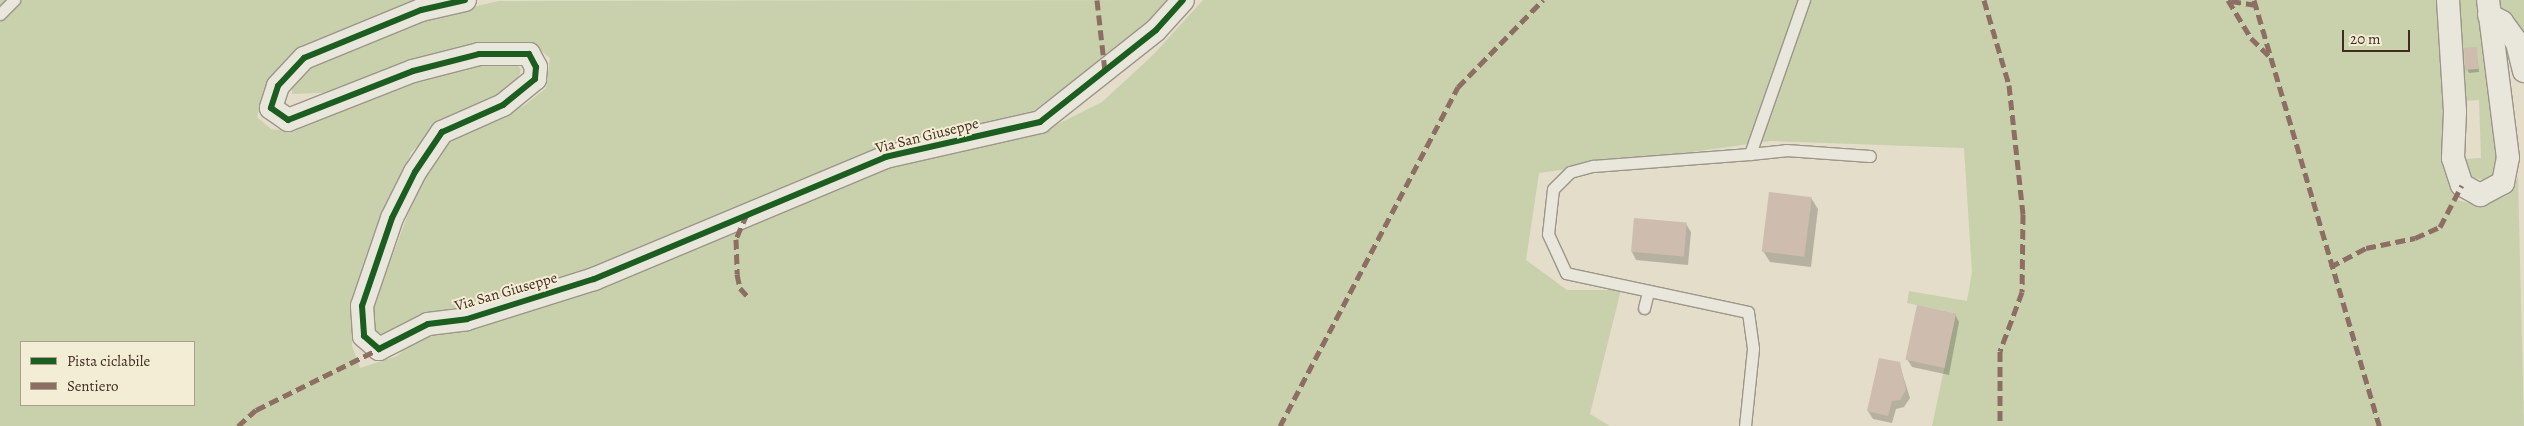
<!DOCTYPE html>
<style>
body{margin:0}
#map{position:relative;width:2524px;height:426px;overflow:hidden;background:#e3ddc9;font-family:Alegreya,serif}
div>[style]{position:absolute}
.green>*{inset:0;background:#c9d0ac}
.shadow>*{inset:0;background:#0003}
.building>*{inset:0;background:#cebdae;transform-origin:0 0}
.roads{filter:drop-shadow(1px 0 #9c9589) drop-shadow(-1px 0 #9c9589) drop-shadow(0 1px #9c9589) drop-shadow(0 -1px #9c9589)}
.service>*{height:11px;margin:-5.5px;padding:0 5.5px;transform-origin:5.5px;border-radius:5.5px;background:#e9e6dc}
.minor>*{height:22px;margin:-11px;padding:0 11px;transform-origin:11px;border-radius:11px;background:#e9e6dc}
.quiet>*{height:5px;margin-top:-2.5px;transform-origin:0;background:repeating-linear-gradient(90deg,#8d6e63 0 10px,transparent 0 15px)}
.cycleway>*{height:6px;margin:-3px;padding:0 3px;transform-origin:3px;border-radius:3px;background:#1b5e20}
span{translate:-50% -50%;white-space:nowrap;text-align:center;line-height:1.15;-webkit-text-stroke:4px #f4edd5;paint-order:stroke}
.street-label{font-size:15px;color:#412c22}
.legend{position:absolute;left:20px;top:341px;width:175px;height:65px;box-sizing:border-box;background:#f4edd5;border:1px solid #aca08d;margin:0;padding:6px 9px;list-style:none;font-size:15px;color:#412c22}
.legend li{display:flex;align-items:center;gap:10px;height:25px}
.legend b{width:25px;border:1px solid #aca08d}
.scale{position:absolute;left:2342px;top:30px;width:68px;height:22px;box-sizing:border-box;border:2px solid #412c22;border-top:0;padding-left:6px;font-size:15px;line-height:18px;white-space:nowrap;color:#412c22;-webkit-text-stroke:4px #f4edd5;paint-order:stroke}
</style>
<div id="map">
<div class="green">
<i style="clip-path:polygon(evenodd,0 0,430px 0,266px 86px,257px 117px,271px 129px,293px 132px,363px 96px,426px 74px,511px 60px,521px 69px,516px 86px,466px 108px,411px 152px,353px 323px,352px 346px,360px 368px,397px 356px,412px 342px,591px 291px,820px 190px,915px 160px,1042px 132px,1102px 102px,1153px 55px,1203px 0,2436px 0,2449px 182px,2457px 200px,2480px 206px,2508px 195px,2518px 177px,2524px 426px,1932px 426px,1956px 313px,1907px 303px,1909px 291px,1967px 301px,1972px 272px,1964px 148px,1771px 141px,1539px 173px,1526px 260px,1567px 290px,1621px 290px,1590px 414px,1610px 426px,0 426px,0 0,21px 342px,194px 342px,194px 405px,21px 405px,21px 342px)"></i>
<i style="clip-path:polygon(1170px 0,1145px 26px,1028px 115px,585px 272px,431px 314px,387px 338px,375px 330px,369px 316px,417px 191px,442px 145px,525px 105px,546px 88px,550px 58px,530px 42px,494px 44px,343px 92px,292px 94px,292px 84px,309px 65px,407px 22px,499px 1px)"></i>
<i style="clip-path:polygon(2455px 0,2479px 0,2499px 129px,2497px 172px,2489px 181px,2471px 177px,2464px 159px,2481px 158px,2479px 100px,2462px 101px)"></i>
<i style="clip-path:polygon(2499px 0,2524px 0,2524px 36px,2498px 8px)"></i>
</div>
<div class="shadow">
<i style="clip-path:polygon(2476px 48px,2479px 72px,2469px 73px,2467px 69px)"></i>
<i style="clip-path:polygon(1811px 198px,1818px 209px,1811px 267px,1770px 262px,1763px 251px)"></i>
<i style="clip-path:polygon(1686px 224px,1691px 232px,1688px 265px,1636px 260px,1632px 252px)"></i>
<i style="clip-path:polygon(1955px 314px,1959px 322px,1949px 375px,1912px 367px,1907px 359px)"></i>
<i style="clip-path:polygon(1899px 363px,1910px 398px,1904px 407px,1896px 409px,1892px 423px,1873px 419px,1868px 411px)"></i>
</div>
<div class="building">
<i style="left:2477px;top:47px;width:22px;height:13px;rotate:87deg"></i>
<i style="left:1769px;top:192px;width:43px;height:60px;rotate:7deg"></i>
<i style="left:1634px;top:218px;width:53px;height:34px;rotate:5deg"></i>
<i style="left:1917px;top:305px;width:40px;height:56px;rotate:12deg"></i>
<i style="clip-path:polygon(1879px 358px,1900px 362px,1906px 390px,1900px 400px,1892px 401px,1888px 416px,1867px 411px)"></i>
</div>
<div class="roads">
<div class="service">
<i style="left:0;top:14px;width:20px;rotate:-45deg"></i>
<i style="left:1750px;top:154px;width:36px;rotate:-6deg"></i>
<i style="left:1786px;top:150px;width:84px;rotate:4.1deg"></i>
<i style="left:1644px;top:308px;width:16px;rotate:-76deg"></i>
<i style="left:1745px;top:426px;width:78px;rotate:-84.1deg"></i>
<i style="left:1753px;top:348px;width:36px;rotate:-98deg"></i>
<i style="left:1748px;top:312px;width:186px;rotate:-167.9deg"></i>
<i style="left:1566px;top:273px;width:43px;rotate:-114.8deg"></i>
<i style="left:1548px;top:234px;width:45px;rotate:-83.7deg"></i>
<i style="left:1553px;top:189px;width:24px;rotate:-45deg"></i>
<i style="left:1570px;top:172px;width:24px;rotate:-15deg"></i>
<i style="left:1593px;top:166px;width:157px;rotate:-4.4deg"></i>
<i style="left:1750px;top:154px;width:163px;rotate:-70.7deg"></i>
</div>
<div class="minor">
<i style="left:465px;top:0;width:45px;rotate:167.2deg"></i>
<i style="left:421px;top:10px;width:126px;rotate:157.7deg"></i>
<i style="left:304px;top:58px;width:38px;rotate:133deg"></i>
<i style="left:278px;top:86px;width:23px;rotate:108deg"></i>
<i style="left:271px;top:108px;width:21px;rotate:35deg"></i>
<i style="left:288px;top:120px;width:134px;rotate:-21.4deg"></i>
<i style="left:413px;top:71px;width:68px;rotate:-14.4deg"></i>
<i style="left:479px;top:54px;width:50px"></i>
<i style="left:529px;top:54px;width:15px;rotate:62deg"></i>
<i style="left:536px;top:67px;width:12px;rotate:95deg"></i>
<i style="left:535px;top:79px;width:41px;rotate:140.9deg"></i>
<i style="left:503px;top:105px;width:67px;rotate:156.1deg"></i>
<i style="left:442px;top:132px;width:48px;rotate:124deg"></i>
<i style="left:415px;top:172px;width:51px;rotate:116.6deg"></i>
<i style="left:392px;top:218px;width:93px;rotate:108.8deg"></i>
<i style="left:362px;top:306px;width:30px;rotate:86deg"></i>
<i style="left:364px;top:336px;width:20px;rotate:41deg"></i>
<i style="left:379px;top:349px;width:55px;rotate:-27deg"></i>
<i style="left:428px;top:324px;width:39px;rotate:-7deg"></i>
<i style="left:467px;top:319px;width:133px;rotate:-17.5deg"></i>
<i style="left:594px;top:279px;width:316px;rotate:-22.7deg"></i>
<i style="left:885px;top:157px;width:159px;rotate:-12.7deg"></i>
<i style="left:1040px;top:122px;width:148px;rotate:-38.4deg"></i>
<i style="left:1156px;top:30px;width:40px;rotate:-48deg"></i>
<i style="left:2448px;top:0;width:112px;rotate:86.4deg"></i>
<i style="left:2455px;top:112px;width:46px;rotate:92.5deg"></i>
<i style="left:2453px;top:158px;width:28px;rotate:72deg"></i>
<i style="left:2462px;top:185px;width:21px;rotate:29deg"></i>
<i style="left:2480px;top:195px;width:26px;rotate:-28deg"></i>
<i style="left:2503px;top:183px;width:25px;rotate:-79deg"></i>
<i style="left:2508px;top:158px;width:159px;rotate:-97.2deg"></i>
<i style="left:2489px;top:15px;width:15px;rotate:28deg"></i>
<i style="left:2502px;top:22px;width:26px;rotate:54deg"></i>
<i style="left:2517px;top:43px;width:29px;rotate:76deg"></i>
</div>
</div>
<div class="quiet">
<i style="left:1097px;top:0;width:71px;rotate:83.6deg"></i>
<i style="left:1984px;top:0;width:89px;rotate:73.6deg"></i>
<i style="left:2009px;top:85px;width:130px;rotate:83.8deg"></i>
<i style="left:2023px;top:214px;width:78px;rotate:90.7deg"></i>
<i style="left:2022px;top:292px;width:63px;rotate:110.4deg"></i>
<i style="left:2000px;top:351px;width:75px;rotate:90deg"></i>
<i style="left:2228px;top:0;width:44px;rotate:58.8deg"></i>
<i style="left:2251px;top:38px;width:27px;rotate:45deg"></i>
<i style="left:2254px;top:0;width:444px;rotate:73.6deg"></i>
<i style="left:2231px;top:1px;width:24px;rotate:9deg"></i>
<i style="left:747px;top:214px;width:27px;rotate:114deg"></i>
<i style="left:736px;top:239px;width:35px;rotate:88deg"></i>
<i style="left:737px;top:274px;width:14px;rotate:78deg"></i>
<i style="left:740px;top:288px;width:13px;rotate:48deg"></i>
<i style="left:2330px;top:267px;width:41px;rotate:-27.8deg"></i>
<i style="left:2366px;top:248px;width:50px;rotate:-11.5deg"></i>
<i style="left:2415px;top:238px;width:27px;rotate:-24deg"></i>
<i style="left:2440px;top:227px;width:47px;rotate:-62.4deg"></i>
<i style="left:238px;top:426px;width:24px;rotate:-42deg"></i>
<i style="left:256px;top:410px;width:137px;rotate:-26.4deg"></i>
<i style="left:1280px;top:426px;width:383px;rotate:-62.3deg"></i>
<i style="left:1458px;top:87px;width:122px;rotate:-45.7deg"></i>
</div>
<div class="cycleway">
<i style="left:465px;top:0;width:45px;rotate:167.2deg"></i>
<i style="left:421px;top:10px;width:126px;rotate:157.7deg"></i>
<i style="left:304px;top:58px;width:38px;rotate:133deg"></i>
<i style="left:278px;top:86px;width:23px;rotate:108deg"></i>
<i style="left:271px;top:108px;width:21px;rotate:35deg"></i>
<i style="left:288px;top:120px;width:134px;rotate:-21.4deg"></i>
<i style="left:413px;top:71px;width:68px;rotate:-14.4deg"></i>
<i style="left:479px;top:54px;width:50px"></i>
<i style="left:529px;top:54px;width:15px;rotate:62deg"></i>
<i style="left:536px;top:67px;width:12px;rotate:95deg"></i>
<i style="left:535px;top:79px;width:41px;rotate:140.9deg"></i>
<i style="left:503px;top:105px;width:67px;rotate:156.1deg"></i>
<i style="left:442px;top:132px;width:48px;rotate:124deg"></i>
<i style="left:415px;top:172px;width:51px;rotate:116.6deg"></i>
<i style="left:392px;top:218px;width:93px;rotate:108.8deg"></i>
<i style="left:362px;top:306px;width:30px;rotate:86deg"></i>
<i style="left:364px;top:336px;width:20px;rotate:41deg"></i>
<i style="left:379px;top:349px;width:55px;rotate:-27deg"></i>
<i style="left:428px;top:324px;width:39px;rotate:-7deg"></i>
<i style="left:467px;top:319px;width:133px;rotate:-17.5deg"></i>
<i style="left:594px;top:279px;width:316px;rotate:-22.7deg"></i>
<i style="left:885px;top:157px;width:159px;rotate:-12.7deg"></i>
<i style="left:1040px;top:122px;width:148px;rotate:-38.4deg"></i>
<i style="left:1156px;top:30px;width:40px;rotate:-48deg"></i>
</div>
<div class="street-label">
<span style="left:927px;top:136px;rotate:-14deg">Via San Giuseppe</span>
<span style="left:506px;top:292px;rotate:-16deg">Via San Giuseppe</span>
</div>
<ul class="legend">
<li><b style="height:6px;background:#1b5e20"></b>Pista ciclabile</li>
<li><b style="height:6px;background:#8d6e63"></b>Sentiero</li>
</ul>
<div class="scale">20 m</div>
</div>
